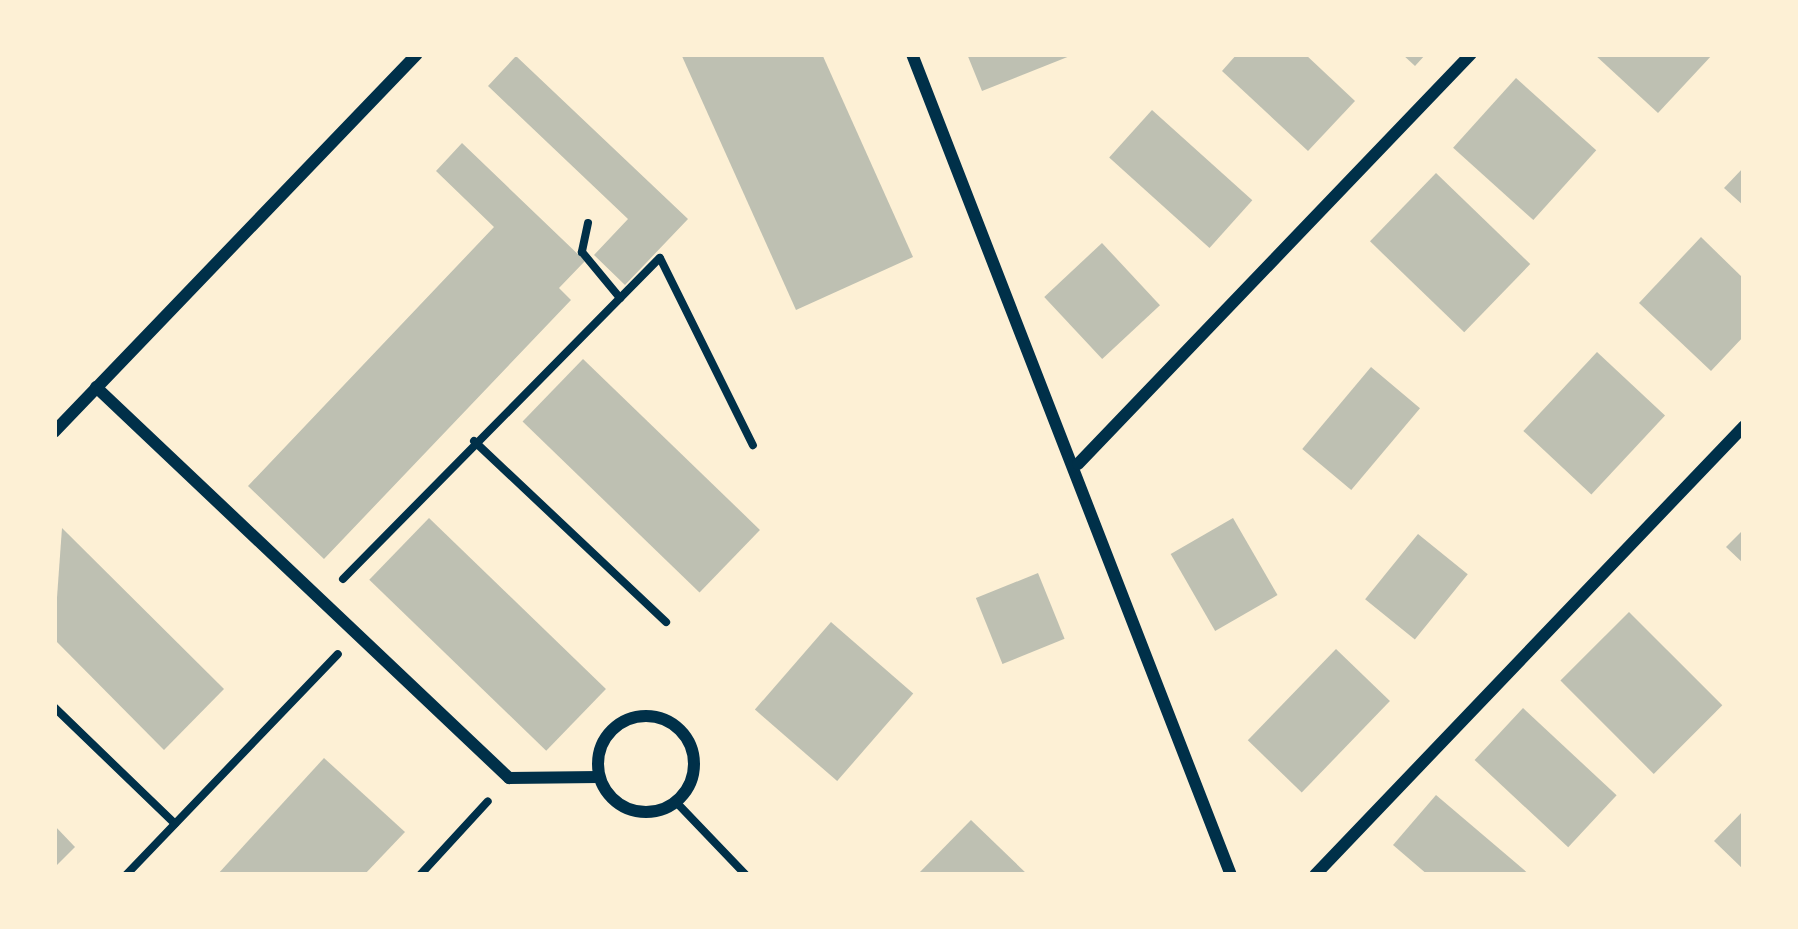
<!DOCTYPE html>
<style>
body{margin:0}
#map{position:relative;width:1798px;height:929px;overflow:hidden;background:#fdf0d5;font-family:"Golos Text",sans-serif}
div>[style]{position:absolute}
.building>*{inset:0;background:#bec0b2;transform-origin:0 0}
.path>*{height:8px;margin:-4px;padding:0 4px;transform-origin:4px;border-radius:4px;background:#003049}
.minor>*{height:12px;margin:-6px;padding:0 6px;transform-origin:6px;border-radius:6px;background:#003049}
.minor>.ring{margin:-6px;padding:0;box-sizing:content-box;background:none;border:12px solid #003049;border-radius:50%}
span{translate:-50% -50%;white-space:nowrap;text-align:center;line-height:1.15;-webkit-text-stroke:9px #fdf0d5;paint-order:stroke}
.frame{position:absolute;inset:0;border:57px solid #fdf0d5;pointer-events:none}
</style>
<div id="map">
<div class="building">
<i style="clip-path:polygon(681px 54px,822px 54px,913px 257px,796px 310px)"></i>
<i style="clip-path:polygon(967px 54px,1075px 54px,982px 91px)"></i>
<i style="clip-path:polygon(1237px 54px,1305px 54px,1355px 101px,1308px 151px,1222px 71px)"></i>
<i style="clip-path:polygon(1402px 54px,1426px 54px,1415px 66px)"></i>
<i style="clip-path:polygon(1594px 54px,1713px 54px,1658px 113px)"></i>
<i style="clip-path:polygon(516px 56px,688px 219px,625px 285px,594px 255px,628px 219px,488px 86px)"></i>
<i style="left:1516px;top:78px;width:108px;height:94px;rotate:42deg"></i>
<i style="left:1152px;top:110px;width:135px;height:64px;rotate:42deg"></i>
<i style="clip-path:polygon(462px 143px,585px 261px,559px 288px,571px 300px,324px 559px,248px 486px,494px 227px,436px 171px)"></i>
<i style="clip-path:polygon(1744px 167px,1744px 206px,1724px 188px)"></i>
<i style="left:1436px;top:173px;width:131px;height:95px;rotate:44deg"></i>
<i style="clip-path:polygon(1701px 237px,1744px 279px,1744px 336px,1711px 371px,1639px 303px)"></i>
<i style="left:1102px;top:243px;width:85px;height:79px;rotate:47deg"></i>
<i style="left:1597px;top:352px;width:93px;height:108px;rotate:43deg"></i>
<i style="left:583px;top:359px;width:246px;height:87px;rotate:44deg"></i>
<i style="left:1371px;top:367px;width:64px;height:107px;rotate:40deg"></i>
<i style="left:429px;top:518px;width:246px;height:86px;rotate:44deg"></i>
<i style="left:1233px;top:518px;width:89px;height:72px;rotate:60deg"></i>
<i style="clip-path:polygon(62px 528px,224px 689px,164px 750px,54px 639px)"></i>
<i style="clip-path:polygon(1744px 529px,1744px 564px,1726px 547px)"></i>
<i style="left:1418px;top:534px;width:64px;height:84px;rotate:39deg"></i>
<i style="left:1038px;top:573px;width:71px;height:67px;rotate:68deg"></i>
<i style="left:1629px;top:612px;width:132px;height:97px;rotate:45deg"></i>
<i style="left:831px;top:622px;width:109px;height:116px;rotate:41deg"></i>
<i style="left:1336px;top:649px;width:75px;height:127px;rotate:44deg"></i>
<i style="left:1523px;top:708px;width:128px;height:71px;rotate:43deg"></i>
<i style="clip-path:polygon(324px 758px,405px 832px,364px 875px,217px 875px)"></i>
<i style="clip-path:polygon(1436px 795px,1530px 875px,1428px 875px,1393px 845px)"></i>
<i style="clip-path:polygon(1744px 810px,1744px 870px,1714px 841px)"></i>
<i style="clip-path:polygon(971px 820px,1028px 875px,917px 875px)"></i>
<i style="clip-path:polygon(54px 825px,75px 847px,54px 868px)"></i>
</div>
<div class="path">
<i style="left:588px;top:223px;width:30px;rotate:102deg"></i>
<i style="left:582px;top:252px;width:60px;rotate:50.4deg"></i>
<i style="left:474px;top:441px;width:264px;rotate:43.3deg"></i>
<i style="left:343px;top:579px;width:451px;rotate:-45.4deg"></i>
<i style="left:660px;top:258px;width:209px;rotate:63.6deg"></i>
<i style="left:54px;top:707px;width:168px;rotate:44deg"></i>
<i style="left:676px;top:802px;width:101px;rotate:46.2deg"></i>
<i style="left:126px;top:875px;width:306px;rotate:-46.2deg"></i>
<i style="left:420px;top:875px;width:100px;rotate:-47.4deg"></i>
</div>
<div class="minor">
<i style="left:912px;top:54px;width:881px;rotate:68.77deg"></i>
<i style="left:96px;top:387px;width:569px;rotate:43.43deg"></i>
<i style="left:509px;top:778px;width:90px;rotate:-0.6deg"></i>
<i style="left:54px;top:432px;width:524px;rotate:-46.16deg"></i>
<i style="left:1078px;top:464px;width:568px;rotate:-46.21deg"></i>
<i class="ring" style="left:598px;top:716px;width:84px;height:84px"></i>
<i style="left:1315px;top:875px;width:621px;rotate:-46.3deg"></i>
</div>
<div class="frame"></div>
</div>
